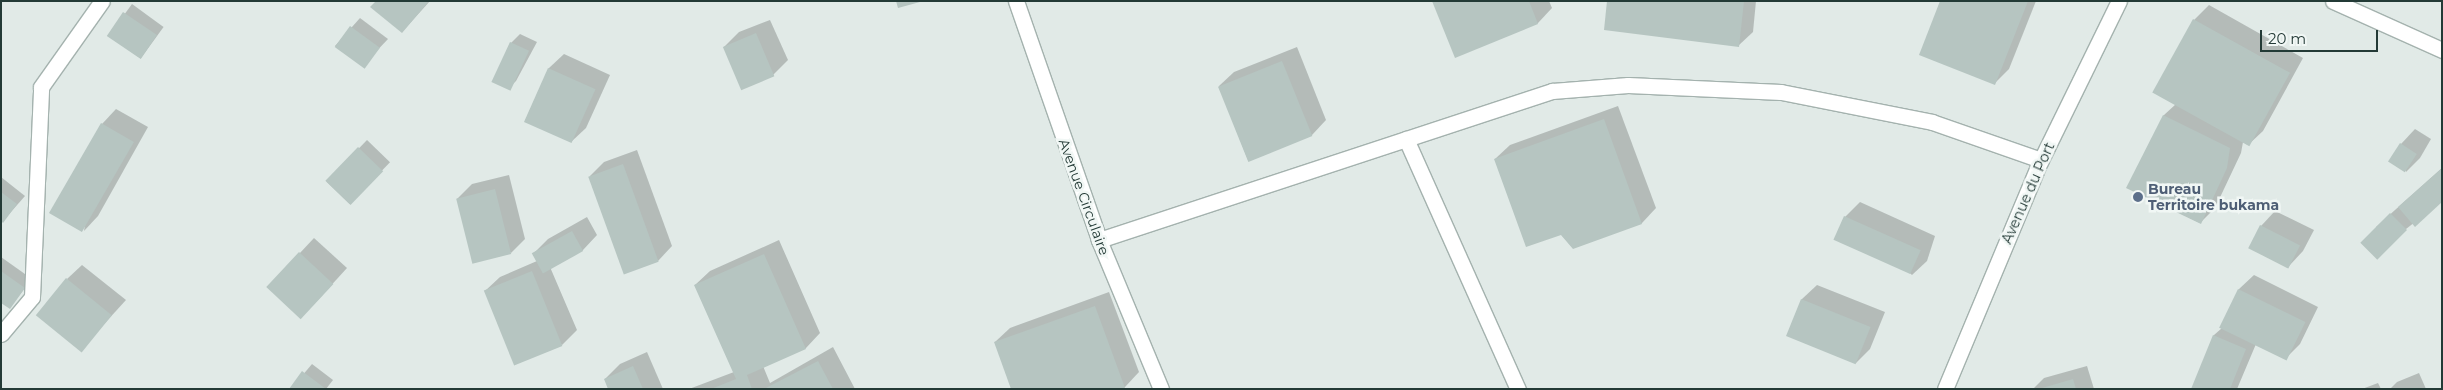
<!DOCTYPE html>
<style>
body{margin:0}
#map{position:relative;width:2443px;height:390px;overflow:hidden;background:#e1eae7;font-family:Montserrat,sans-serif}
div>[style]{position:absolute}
.shadow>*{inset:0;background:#0003;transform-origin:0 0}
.building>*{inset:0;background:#b6c5c1;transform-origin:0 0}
.roads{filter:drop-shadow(1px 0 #a4b2ae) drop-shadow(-1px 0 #a4b2ae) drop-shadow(0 1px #a4b2ae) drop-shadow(0 -1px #a4b2ae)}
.minor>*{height:15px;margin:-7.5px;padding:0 7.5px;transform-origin:7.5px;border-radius:7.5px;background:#fff}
.dots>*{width:14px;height:14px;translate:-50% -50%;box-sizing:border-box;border:2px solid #f1f7f5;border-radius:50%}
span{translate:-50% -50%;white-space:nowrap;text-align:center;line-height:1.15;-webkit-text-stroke:5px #f1f7f5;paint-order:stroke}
.service-label{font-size:14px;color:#4e5e75;font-weight:700}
.left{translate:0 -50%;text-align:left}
.street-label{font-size:14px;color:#233a36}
.frame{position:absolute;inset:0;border:2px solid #233a36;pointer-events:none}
.scale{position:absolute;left:2260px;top:30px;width:118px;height:22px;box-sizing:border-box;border:2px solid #233a36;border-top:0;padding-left:6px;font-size:15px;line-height:18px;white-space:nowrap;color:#233a36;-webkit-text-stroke:4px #f1f7f5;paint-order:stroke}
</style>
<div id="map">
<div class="shadow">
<i style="clip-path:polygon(377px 1px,430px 1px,402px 32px)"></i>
<i style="clip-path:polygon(1433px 1px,1549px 1px,1552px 8px,1538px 23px,1456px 56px)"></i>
<i style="clip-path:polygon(1609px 1px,1756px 1px,1753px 32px,1738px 46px)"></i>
<i style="clip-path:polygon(1942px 1px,2036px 1px,2009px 69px,1994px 84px)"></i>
<i style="left:132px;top:4px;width:39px;height:39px;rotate:36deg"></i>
<i style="clip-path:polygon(2209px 5px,2303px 58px,2263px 131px,2248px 145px,2243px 142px,2241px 153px,2215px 208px,2200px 223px,2128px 188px,2164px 115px,2176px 104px,2194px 20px)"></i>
<i style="clip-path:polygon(360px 18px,388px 39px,371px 57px,335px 46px)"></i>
<i style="clip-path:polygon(770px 20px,788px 60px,773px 75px,724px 47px,739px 32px)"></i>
<i style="clip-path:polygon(520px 34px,537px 42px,516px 81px,508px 89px,511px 43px)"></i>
<i style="clip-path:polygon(1297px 47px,1326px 120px,1312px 135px,1248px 160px,1219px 86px,1234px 72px)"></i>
<i style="clip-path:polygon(564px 54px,610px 75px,586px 128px,571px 142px,525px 121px,549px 68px)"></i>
<i style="clip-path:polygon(1618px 106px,1656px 208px,1642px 223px,1573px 248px,1495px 159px,1510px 145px)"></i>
<i style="clip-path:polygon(116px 109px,148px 127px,98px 216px,84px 231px,102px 124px)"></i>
<i style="clip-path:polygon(2415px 129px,2431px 139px,2420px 158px,2406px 172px,2401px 144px)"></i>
<i style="left:367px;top:140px;width:32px;height:58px;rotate:44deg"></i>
<i style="clip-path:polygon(637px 150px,672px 246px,658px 261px,590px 176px,604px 162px)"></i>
<i style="clip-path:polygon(2442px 168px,2442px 201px,2406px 229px,2376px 227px)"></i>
<i style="clip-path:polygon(509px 175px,525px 239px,511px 253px,457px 199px,472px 184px)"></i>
<i style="clip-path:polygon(1px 177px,25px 196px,3px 221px,1px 220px)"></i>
<i style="clip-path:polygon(1860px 202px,1935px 236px,1927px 261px,1912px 275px,1845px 217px)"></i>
<i style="clip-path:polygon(2275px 211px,2314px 230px,2303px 251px,2289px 266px,2261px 226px)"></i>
<i style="clip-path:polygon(587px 217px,597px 235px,583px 250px,550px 267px,577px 330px,562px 345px,485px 291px,500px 277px,537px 261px,533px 254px,548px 239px)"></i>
<i style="clip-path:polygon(314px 238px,347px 268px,316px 302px,268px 287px)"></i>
<i style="clip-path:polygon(779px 240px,820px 333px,806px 348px,763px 366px,770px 383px,833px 347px,855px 389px,689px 389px,734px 372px,695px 285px,710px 271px)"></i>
<i style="clip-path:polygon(1px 257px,32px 279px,10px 307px,1px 301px)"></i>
<i style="clip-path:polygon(82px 265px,126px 300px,95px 334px,67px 279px)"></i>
<i style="clip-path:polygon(2254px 275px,2318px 307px,2300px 344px,2285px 359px,2256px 344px,2237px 389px,2192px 389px,2214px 335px,2222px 328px,2239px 289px)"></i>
<i style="clip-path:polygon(1817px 285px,1885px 312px,1870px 349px,1856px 363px,1788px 335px,1802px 299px)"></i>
<i style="clip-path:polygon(1109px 292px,1139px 372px,1125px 387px,1012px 389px,995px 342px,1010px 328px)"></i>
<i style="clip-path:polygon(647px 352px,663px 389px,610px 389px,605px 379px,620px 364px)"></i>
<i style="clip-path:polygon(312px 364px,333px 380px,326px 389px,291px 389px)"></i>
<i style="clip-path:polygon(2087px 366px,2094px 389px,2033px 389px,2044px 378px)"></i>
<i style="clip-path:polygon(2419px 373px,2426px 389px,2390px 389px,2397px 382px)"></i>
<i style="clip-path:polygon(2378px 383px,2381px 389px,2362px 389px)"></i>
</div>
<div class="building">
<i style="clip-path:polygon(376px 1px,429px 1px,402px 33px,370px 7px)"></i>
<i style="clip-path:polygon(896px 1px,920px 1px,920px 2px,898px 8px)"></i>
<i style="clip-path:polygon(1432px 1px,1529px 1px,1538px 24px,1455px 58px)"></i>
<i style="clip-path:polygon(1607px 1px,1744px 1px,1739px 47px,1604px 30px)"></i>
<i style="clip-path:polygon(1940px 1px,2028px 1px,1995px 85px,1919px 55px)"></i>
<i style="left:123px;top:12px;width:41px;height:29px;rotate:34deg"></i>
<i style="left:2193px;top:19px;width:111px;height:84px;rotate:29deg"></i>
<i style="left:350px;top:26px;width:37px;height:26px;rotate:36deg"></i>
<i style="left:756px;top:33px;width:47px;height:36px;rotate:67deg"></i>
<i style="left:510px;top:42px;width:21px;height:44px;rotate:25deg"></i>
<i style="left:1282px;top:61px;width:81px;height:69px;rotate:68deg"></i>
<i style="left:548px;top:68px;width:52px;height:59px;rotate:24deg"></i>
<i style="clip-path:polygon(2163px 115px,2230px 148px,2227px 168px,2201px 224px,2126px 188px)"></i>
<i style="clip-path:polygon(1604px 119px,1642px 224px,1573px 249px,1561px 235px,1526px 247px,1494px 159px)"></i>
<i style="left:101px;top:123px;width:38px;height:104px;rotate:30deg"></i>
<i style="left:2400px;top:143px;width:20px;height:22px;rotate:33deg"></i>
<i style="left:358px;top:147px;width:35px;height:47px;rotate:44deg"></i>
<i style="left:623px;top:164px;width:104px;height:37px;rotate:70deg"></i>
<i style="clip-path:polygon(2442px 168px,2442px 202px,2415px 227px,2398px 207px)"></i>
<i style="left:495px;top:189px;width:67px;height:40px;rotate:76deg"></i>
<i style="clip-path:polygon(1px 192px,17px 204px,3px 223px,1px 221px)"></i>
<i style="left:2390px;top:213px;width:24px;height:42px;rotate:45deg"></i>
<i style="left:1844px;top:216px;width:84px;height:26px;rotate:24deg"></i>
<i style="left:2260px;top:225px;width:45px;height:26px;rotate:27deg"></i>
<i style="left:572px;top:231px;width:23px;height:46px;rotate:61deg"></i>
<i style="left:299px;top:252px;width:47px;height:48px;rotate:43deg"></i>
<i style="clip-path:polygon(764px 254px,806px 349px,747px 375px,752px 389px,711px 389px,736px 379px,694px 285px)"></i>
<i style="clip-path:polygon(1px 271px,25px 288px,10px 309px,1px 303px)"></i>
<i style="left:532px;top:271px;width:81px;height:52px;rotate:68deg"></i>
<i style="left:66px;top:278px;width:59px;height:48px;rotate:39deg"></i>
<i style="left:2238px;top:289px;width:75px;height:43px;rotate:26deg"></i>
<i style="left:1801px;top:299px;width:75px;height:40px;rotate:22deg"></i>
<i style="clip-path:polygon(1095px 306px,1125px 388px,1011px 389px,994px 342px)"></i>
<i style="clip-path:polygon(2213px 335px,2246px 349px,2230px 389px,2191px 389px)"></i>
<i style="clip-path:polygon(818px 361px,833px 389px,764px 389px)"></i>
<i style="clip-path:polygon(633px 366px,643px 389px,608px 389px,604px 379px)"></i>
<i style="clip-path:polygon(302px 371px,326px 389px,289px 389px)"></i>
<i style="clip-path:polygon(2073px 379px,2076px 389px,2042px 389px,2042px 388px)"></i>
</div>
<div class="roads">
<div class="minor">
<i style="left:1016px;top:1px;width:253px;rotate:70.8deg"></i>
<i style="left:1099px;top:240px;width:161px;rotate:67.4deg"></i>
<i style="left:2333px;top:1px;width:120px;rotate:24.2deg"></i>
<i style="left:1406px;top:139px;width:274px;rotate:65.9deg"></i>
<i style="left:1099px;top:240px;width:477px;rotate:-18.2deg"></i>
<i style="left:1552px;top:91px;width:76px;rotate:-4.5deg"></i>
<i style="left:1628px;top:85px;width:153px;rotate:2.6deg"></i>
<i style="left:1781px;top:92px;width:154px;rotate:11.2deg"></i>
<i style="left:1932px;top:122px;width:115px;rotate:19.2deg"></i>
<i style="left:1px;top:334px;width:48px;rotate:-50deg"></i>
<i style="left:32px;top:297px;width:210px;rotate:-87.5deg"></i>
<i style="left:41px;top:87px;width:105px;rotate:-54.7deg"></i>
<i style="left:1945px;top:389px;width:248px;rotate:-67.3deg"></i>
<i style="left:2041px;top:160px;width:177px;rotate:-63.9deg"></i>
</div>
</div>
<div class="dots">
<i style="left:2138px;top:197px;background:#5c6f8a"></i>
</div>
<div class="service-label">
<span class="left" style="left:2148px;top:197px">Bureau<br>Territoire bukama</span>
</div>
<div class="street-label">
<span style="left:2028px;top:193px;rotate:-66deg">Avenue du Port</span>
<span style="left:1084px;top:197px;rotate:70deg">Avenue Circulaire</span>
</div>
<div class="frame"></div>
<div class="scale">20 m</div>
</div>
